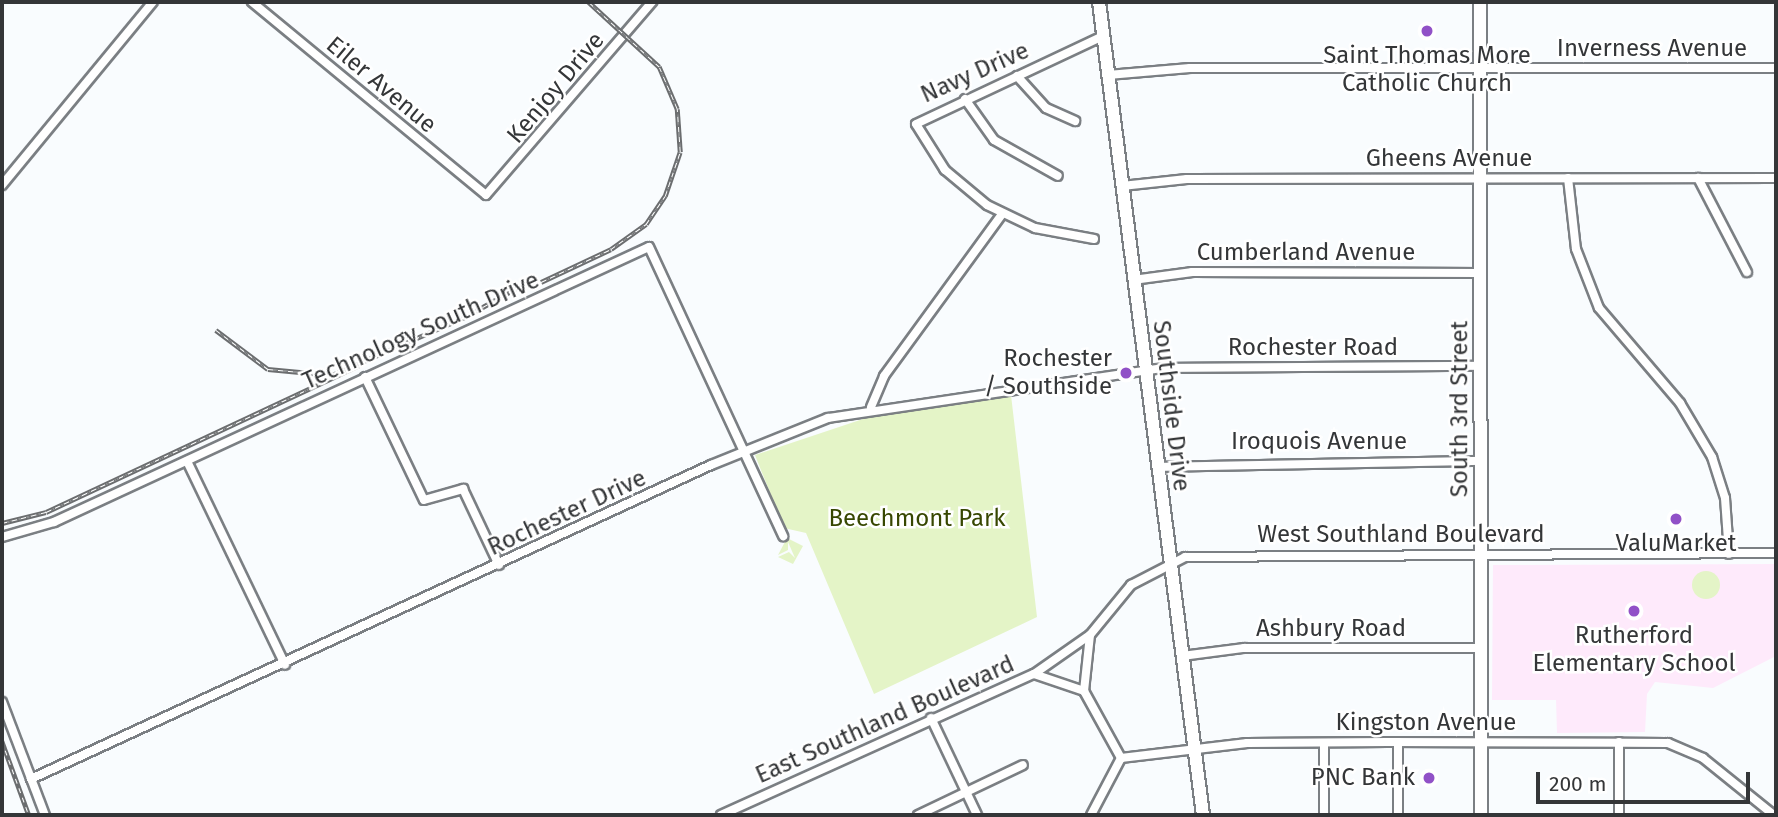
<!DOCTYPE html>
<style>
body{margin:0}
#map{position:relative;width:1778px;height:817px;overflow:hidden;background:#f9fcfe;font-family:"Fira Sans",sans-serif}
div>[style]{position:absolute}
.education>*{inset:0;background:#feeafb}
.green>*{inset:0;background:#e4f4c7}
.round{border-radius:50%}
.roads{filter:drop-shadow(2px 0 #7b7f83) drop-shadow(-2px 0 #7b7f83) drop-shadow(0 2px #7b7f83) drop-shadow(0 -2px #7b7f83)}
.street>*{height:8px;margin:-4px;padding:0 4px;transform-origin:4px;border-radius:4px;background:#fff}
.secondary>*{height:12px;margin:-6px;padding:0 6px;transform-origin:6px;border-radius:6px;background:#fff}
.rail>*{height:4.5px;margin-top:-2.25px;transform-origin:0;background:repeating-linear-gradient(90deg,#fff 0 5px,#6b6d6f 0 10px);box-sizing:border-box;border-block:2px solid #6b6d6f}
.dots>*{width:19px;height:19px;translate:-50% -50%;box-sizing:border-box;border:4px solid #fff;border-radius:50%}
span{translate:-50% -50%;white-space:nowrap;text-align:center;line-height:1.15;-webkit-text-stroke:5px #fff;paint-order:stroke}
.street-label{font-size:24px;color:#343638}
.poi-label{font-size:24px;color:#343638}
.right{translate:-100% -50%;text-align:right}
.park-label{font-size:24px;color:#374701}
.frame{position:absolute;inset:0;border:4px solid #343638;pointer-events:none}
.scale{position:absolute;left:1536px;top:772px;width:214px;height:32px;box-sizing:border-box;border:4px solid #343638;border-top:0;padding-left:9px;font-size:21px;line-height:24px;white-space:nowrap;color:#343638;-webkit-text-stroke:5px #fff;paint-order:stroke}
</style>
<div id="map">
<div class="education">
<i style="clip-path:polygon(1776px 564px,1776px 656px,1713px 688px,1655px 682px,1647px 694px,1645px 732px,1557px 733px,1556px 700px,1492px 700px,1493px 565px)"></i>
</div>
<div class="green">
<i style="clip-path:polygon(1011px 395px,1037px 617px,874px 694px,806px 533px,784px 528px,755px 455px,872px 416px)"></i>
<i style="clip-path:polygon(787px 538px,803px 546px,793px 564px,778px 557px,789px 552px,795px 558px,788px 542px,788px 550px,778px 555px)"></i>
<i class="round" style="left:1692px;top:571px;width:28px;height:28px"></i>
</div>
<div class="roads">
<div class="street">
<i style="left:252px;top:2px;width:303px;rotate:39.5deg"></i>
<i style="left:486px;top:195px;width:255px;rotate:-49.3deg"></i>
<i style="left:1108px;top:75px;width:82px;rotate:-4.9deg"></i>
<i style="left:1190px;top:68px;width:586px"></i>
<i style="left:1017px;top:76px;width:43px;rotate:47.8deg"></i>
<i style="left:1046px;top:108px;width:32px;rotate:24deg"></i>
<i style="left:965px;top:99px;width:50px;rotate:54.7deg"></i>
<i style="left:994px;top:140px;width:73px;rotate:29.4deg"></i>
<i style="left:1568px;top:178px;width:71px;rotate:83.6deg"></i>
<i style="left:1576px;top:249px;width:63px;rotate:68.7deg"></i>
<i style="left:1599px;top:308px;width:125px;rotate:49.5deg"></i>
<i style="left:1680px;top:403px;width:63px;rotate:59.3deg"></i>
<i style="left:1712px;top:457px;width:43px;rotate:72.4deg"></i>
<i style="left:1725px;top:498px;width:56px;rotate:85.9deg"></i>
<i style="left:1698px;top:178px;width:106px;rotate:62.5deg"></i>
<i style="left:2px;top:185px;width:237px;rotate:-50.5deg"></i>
<i style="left:1122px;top:186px;width:65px;rotate:-6.1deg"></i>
<i style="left:1187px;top:179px;width:589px;rotate:-0.1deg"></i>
<i style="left:1094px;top:239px;width:60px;rotate:-169.4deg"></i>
<i style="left:1035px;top:228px;width:53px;rotate:-154.4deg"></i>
<i style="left:987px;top:205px;width:55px;rotate:-140.2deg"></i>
<i style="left:945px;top:170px;width:54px;rotate:-122.2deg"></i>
<i style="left:916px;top:124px;width:207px;rotate:-25.2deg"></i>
<i style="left:1133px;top:280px;width:60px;rotate:-7.7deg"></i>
<i style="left:1192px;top:272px;width:288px;rotate:0.2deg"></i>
<i style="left:365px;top:377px;width:136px;rotate:64.4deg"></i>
<i style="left:424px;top:500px;width:41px;rotate:-15.8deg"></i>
<i style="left:463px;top:489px;width:84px;rotate:64.7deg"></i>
<i style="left:871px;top:407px;width:34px;rotate:-67deg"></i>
<i style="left:884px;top:376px;width:200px;rotate:-53.9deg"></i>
<i style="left:187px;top:461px;width:226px;rotate:64.3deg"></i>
<i style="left:1157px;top:467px;width:324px;rotate:-1.1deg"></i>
<i style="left:2px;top:537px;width:54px;rotate:-16.1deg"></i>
<i style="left:54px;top:522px;width:655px;rotate:-24.81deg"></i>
<i style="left:649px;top:247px;width:319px;rotate:65.1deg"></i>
<i style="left:1182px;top:656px;width:63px;rotate:-7.4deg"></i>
<i style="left:1244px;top:648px;width:237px"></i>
<i style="left:1034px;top:674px;width:53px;rotate:18.8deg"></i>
<i style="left:1084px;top:691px;width:77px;rotate:61.1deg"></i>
<i style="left:1084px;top:691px;width:56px;rotate:-83.9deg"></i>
<i style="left:2px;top:702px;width:121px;rotate:69.2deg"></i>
<i style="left:931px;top:718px;width:107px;rotate:64.6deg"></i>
<i style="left:1324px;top:743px;width:72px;rotate:90deg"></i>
<i style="left:31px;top:779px;width:749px;rotate:-24.79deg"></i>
<i style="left:711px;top:465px;width:126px;rotate:-21.9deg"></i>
<i style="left:828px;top:418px;width:337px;rotate:-8.5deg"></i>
<i style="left:1161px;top:368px;width:320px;rotate:-0.4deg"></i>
<i style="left:721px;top:815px;width:343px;rotate:-24.3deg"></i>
<i style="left:1034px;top:674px;width:68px;rotate:-34.9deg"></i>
<i style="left:1090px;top:635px;width:65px;rotate:-50.6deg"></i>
<i style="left:1131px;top:585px;width:61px;rotate:-27.4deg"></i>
<i style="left:1185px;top:557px;width:591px;rotate:-0.39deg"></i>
<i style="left:918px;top:815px;width:116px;rotate:-25.5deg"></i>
<i style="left:1091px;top:815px;width:64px;rotate:-62.2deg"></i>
<i style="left:1121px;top:758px;width:127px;rotate:-6.8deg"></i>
<i style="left:1247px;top:743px;width:141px;rotate:-0.4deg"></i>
<i style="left:1388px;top:742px;width:280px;rotate:0.2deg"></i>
<i style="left:1668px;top:743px;width:38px;rotate:23deg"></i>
<i style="left:1703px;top:758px;width:91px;rotate:38.8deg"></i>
<i style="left:1398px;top:815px;width:73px;rotate:-90deg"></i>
<i style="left:1619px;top:815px;width:73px;rotate:-90deg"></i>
</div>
<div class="secondary">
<i style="left:1099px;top:2px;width:820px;rotate:82.71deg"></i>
<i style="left:1480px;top:2px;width:813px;rotate:89.93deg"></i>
</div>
</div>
<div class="rail">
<i style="left:541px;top:282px;width:77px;rotate:-25.2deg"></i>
<i style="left:611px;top:249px;width:43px;rotate:-35.5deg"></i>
<i style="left:646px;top:224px;width:34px;rotate:-56deg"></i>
<i style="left:665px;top:196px;width:46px;rotate:-71.2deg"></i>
<i style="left:680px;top:152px;width:43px;rotate:-94deg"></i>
<i style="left:677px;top:109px;width:46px;rotate:-113.2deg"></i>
<i style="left:659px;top:67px;width:96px;rotate:-137.5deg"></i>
<i style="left:216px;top:330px;width:65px;rotate:36.9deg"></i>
<i style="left:268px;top:369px;width:64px;rotate:5.4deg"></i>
<i style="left:332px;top:375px;width:145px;rotate:-23.6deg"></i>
<i style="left:465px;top:317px;width:73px;rotate:-29.4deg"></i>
<i style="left:2px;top:523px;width:45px;rotate:-14deg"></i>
<i style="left:46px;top:512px;width:347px;rotate:-25.1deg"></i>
<i style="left:2px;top:741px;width:79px;rotate:70deg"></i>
</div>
<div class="dots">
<i style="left:1427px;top:31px;background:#9151c7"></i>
<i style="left:1126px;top:373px;background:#9151c7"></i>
<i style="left:1676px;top:519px;background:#9151c7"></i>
<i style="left:1634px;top:611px;background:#9151c7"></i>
<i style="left:1429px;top:778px;background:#9151c7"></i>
</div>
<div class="street-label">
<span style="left:1652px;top:49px">Inverness Avenue</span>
<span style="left:975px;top:73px;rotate:-24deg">Navy Drive</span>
<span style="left:381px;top:85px;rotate:40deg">Eiler Avenue</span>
<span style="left:556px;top:88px;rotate:-50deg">Kenjoy Drive</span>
<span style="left:1449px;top:159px">Gheens Avenue</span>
<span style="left:1306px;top:253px">Cumberland Avenue</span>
<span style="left:421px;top:331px;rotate:-24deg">Technology South Drive</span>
<span style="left:1313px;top:348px">Rochester Road</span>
<span style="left:1171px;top:406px;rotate:83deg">Southside Drive</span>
<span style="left:1460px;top:409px;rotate:-90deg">South 3rd Street</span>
<span style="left:1319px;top:442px">Iroquois Avenue</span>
<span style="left:567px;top:513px;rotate:-25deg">Rochester Drive</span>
<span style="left:1401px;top:535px">West Southland Boulevard</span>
<span style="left:1331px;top:629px">Ashbury Road</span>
<span style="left:885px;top:720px;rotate:-24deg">East Southland Boulevard</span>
<span style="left:1426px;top:723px">Kingston Avenue</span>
</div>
<div class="poi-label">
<span style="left:1427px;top:70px">Saint Thomas More<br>Catholic Church</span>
<span class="right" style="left:1112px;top:373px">Rochester<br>/ Southside</span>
<span style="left:1676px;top:544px">ValuMarket</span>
<span style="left:1634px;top:650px">Rutherford<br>Elementary School</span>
<span class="right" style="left:1415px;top:778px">PNC Bank</span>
</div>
<div class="park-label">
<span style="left:917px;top:519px">Beechmont Park</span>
</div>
<div class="frame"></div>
<div class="scale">200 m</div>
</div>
